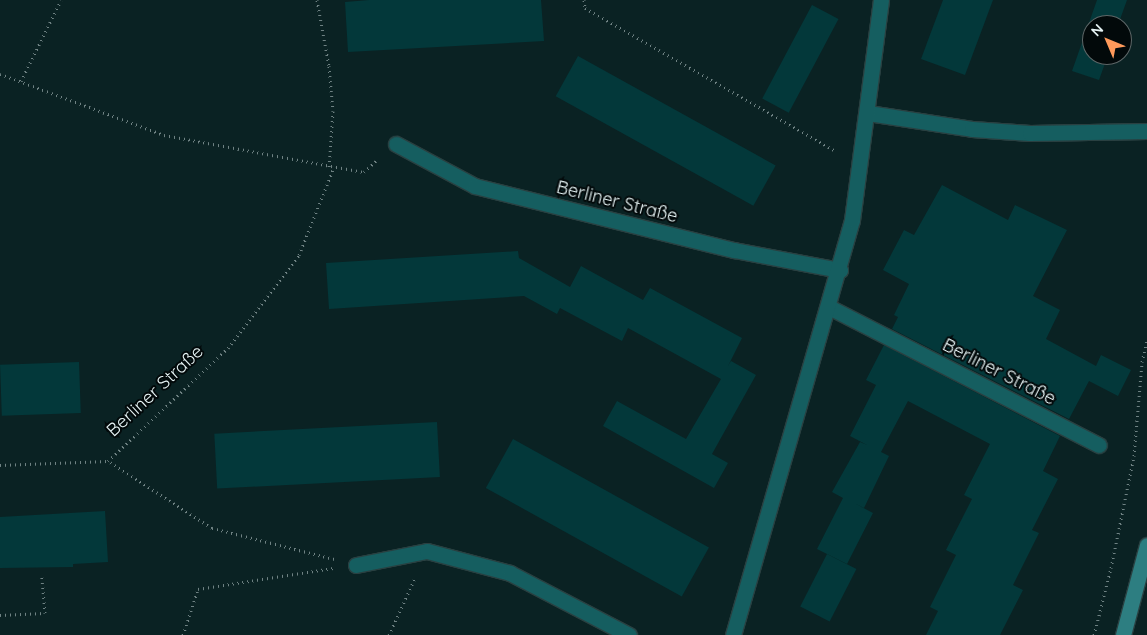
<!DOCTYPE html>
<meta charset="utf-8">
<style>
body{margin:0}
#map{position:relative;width:1147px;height:635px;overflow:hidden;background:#0a2223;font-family:Quicksand,sans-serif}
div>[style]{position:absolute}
.building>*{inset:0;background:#03383a;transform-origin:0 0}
.path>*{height:3px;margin-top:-1.5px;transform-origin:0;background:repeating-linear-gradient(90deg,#6f8283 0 1px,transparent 0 5px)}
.roads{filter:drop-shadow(1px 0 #294041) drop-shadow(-1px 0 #294041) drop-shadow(0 1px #294041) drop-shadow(0 -1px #294041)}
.lane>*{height:15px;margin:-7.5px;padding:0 7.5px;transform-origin:7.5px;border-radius:7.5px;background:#155e60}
.street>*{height:15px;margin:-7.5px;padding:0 7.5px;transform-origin:7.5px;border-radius:7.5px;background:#155e60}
.secondary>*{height:15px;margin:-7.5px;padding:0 7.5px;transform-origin:7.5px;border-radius:7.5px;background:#2d7e81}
span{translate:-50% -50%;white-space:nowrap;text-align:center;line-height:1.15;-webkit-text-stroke:4px #02090a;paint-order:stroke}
.street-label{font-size:18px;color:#e7f5f6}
.north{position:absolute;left:1082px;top:15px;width:50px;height:50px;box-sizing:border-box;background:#02090a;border:1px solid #5e6768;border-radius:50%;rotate:315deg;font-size:14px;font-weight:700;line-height:20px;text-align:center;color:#e7f5f6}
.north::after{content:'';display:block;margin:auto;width:18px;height:22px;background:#ff9a5b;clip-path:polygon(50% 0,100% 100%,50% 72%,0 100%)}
</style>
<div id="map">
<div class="building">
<i style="clip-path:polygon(369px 0,541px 0,544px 41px,348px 52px,345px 2px)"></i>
<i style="clip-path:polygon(943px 0,993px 0,965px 75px,921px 59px)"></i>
<i style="clip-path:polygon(1097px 0,1127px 0,1118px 25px,1092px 25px,1092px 55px,1108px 55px,1099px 80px,1072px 71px)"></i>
<i style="left:812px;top:5px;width:30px;height:106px;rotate:28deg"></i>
<i style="left:578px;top:56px;width:226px;height:46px;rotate:29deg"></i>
<i style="clip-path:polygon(942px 185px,1008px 220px,1015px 205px,1067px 230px,1033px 296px,1060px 310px,1046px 339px,1096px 366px,1101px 355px,1131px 370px,1118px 396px,1089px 381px,1069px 419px,892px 329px,898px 317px,894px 315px,909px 284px,883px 270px,904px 230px,914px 235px)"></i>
<i style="clip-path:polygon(518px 251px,519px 258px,570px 287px,581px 266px,643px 300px,650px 288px,742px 338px,728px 366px,731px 361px,756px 375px,712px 454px,728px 463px,714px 488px,603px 426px,617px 401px,686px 439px,721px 379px,628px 328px,622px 341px,560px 308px,557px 314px,524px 296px,329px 309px,326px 263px)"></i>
<i style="clip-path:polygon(884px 345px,1060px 436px,1043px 471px,1058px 479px,1032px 530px,1039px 533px,1013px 585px,1023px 590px,1000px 635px,926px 635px,938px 611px,930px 607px,956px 555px,946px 550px,972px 499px,964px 495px,990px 444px,908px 401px,881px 452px,889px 456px,864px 508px,854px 503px,873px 513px,847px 564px,817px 549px,843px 498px,832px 492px,860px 442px,867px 445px,850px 436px,876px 385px,866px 380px)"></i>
<i style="left:79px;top:362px;width:51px;height:79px;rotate:88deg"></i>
<i style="left:437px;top:422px;width:55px;height:223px;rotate:87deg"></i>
<i style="left:513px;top:439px;width:224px;height:56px;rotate:29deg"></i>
<i style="clip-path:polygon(105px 511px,108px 562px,73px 564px,73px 567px,0 568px,0 517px)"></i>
<i style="left:827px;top:554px;width:33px;height:59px;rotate:27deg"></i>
</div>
<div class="path">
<i style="left:317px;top:0;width:67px;rotate:79.7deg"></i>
<i style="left:329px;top:66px;width:45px;rotate:84.9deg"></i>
<i style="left:333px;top:111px;width:57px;rotate:94deg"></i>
<i style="left:584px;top:0;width:8px;rotate:83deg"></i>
<i style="left:585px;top:8px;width:289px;rotate:29.7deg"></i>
<i style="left:0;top:74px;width:175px;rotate:20.4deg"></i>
<i style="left:164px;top:135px;width:203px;rotate:10.5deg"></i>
<i style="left:364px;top:172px;width:18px;rotate:-43deg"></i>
<i style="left:21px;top:81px;width:90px;rotate:-63.7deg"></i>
<i style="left:0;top:465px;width:108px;rotate:-2.1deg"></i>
<i style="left:334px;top:559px;width:126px;rotate:-165.7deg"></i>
<i style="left:212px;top:528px;width:124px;rotate:-147.2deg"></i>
<i style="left:108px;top:461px;width:165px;rotate:-43.3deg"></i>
<i style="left:228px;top:348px;width:117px;rotate:-52.6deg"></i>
<i style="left:299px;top:255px;width:95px;rotate:-68.3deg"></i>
<i style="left:0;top:615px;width:45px;rotate:-2.5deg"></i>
<i style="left:45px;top:613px;width:36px;rotate:-95deg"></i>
<i style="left:183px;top:635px;width:48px;rotate:-71.9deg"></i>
<i style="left:198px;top:589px;width:137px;rotate:-8.8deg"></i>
<i style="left:389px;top:635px;width:63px;rotate:-65.5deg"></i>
<i style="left:1094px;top:635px;width:69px;rotate:-75.8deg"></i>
<i style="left:1111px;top:568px;width:114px;rotate:-78.4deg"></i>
<i style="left:1134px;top:456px;width:94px;rotate:-85.1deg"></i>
<i style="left:1142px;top:362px;width:23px;rotate:-77deg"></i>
</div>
<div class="roads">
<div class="lane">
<i style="left:829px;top:307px;width:303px;rotate:27.1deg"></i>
</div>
<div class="street">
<i style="left:868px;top:113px;width:105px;rotate:8.7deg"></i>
<i style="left:972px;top:129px;width:58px;rotate:3.9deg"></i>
<i style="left:1030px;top:133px;width:117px;rotate:-1deg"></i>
<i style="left:396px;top:144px;width:89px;rotate:28deg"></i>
<i style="left:475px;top:186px;width:267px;rotate:13.9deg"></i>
<i style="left:734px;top:250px;width:108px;rotate:10.7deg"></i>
<i style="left:356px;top:565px;width:72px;rotate:-11.2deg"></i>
<i style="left:427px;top:551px;width:86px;rotate:14.8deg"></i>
<i style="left:510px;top:573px;width:134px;rotate:27.5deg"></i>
<i style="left:733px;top:635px;width:432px;rotate:-74deg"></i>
<i style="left:852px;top:220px;width:222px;rotate:-82.5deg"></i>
</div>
<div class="secondary">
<i style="left:1123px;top:635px;width:93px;rotate:-75.1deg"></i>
</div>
</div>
<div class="street-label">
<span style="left:617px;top:202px;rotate:14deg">Berliner Straße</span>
<span style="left:999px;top:372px;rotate:27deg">Berliner Straße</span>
<span style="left:155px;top:391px;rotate:-43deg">Berliner Straße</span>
</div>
<div class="north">N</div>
</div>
